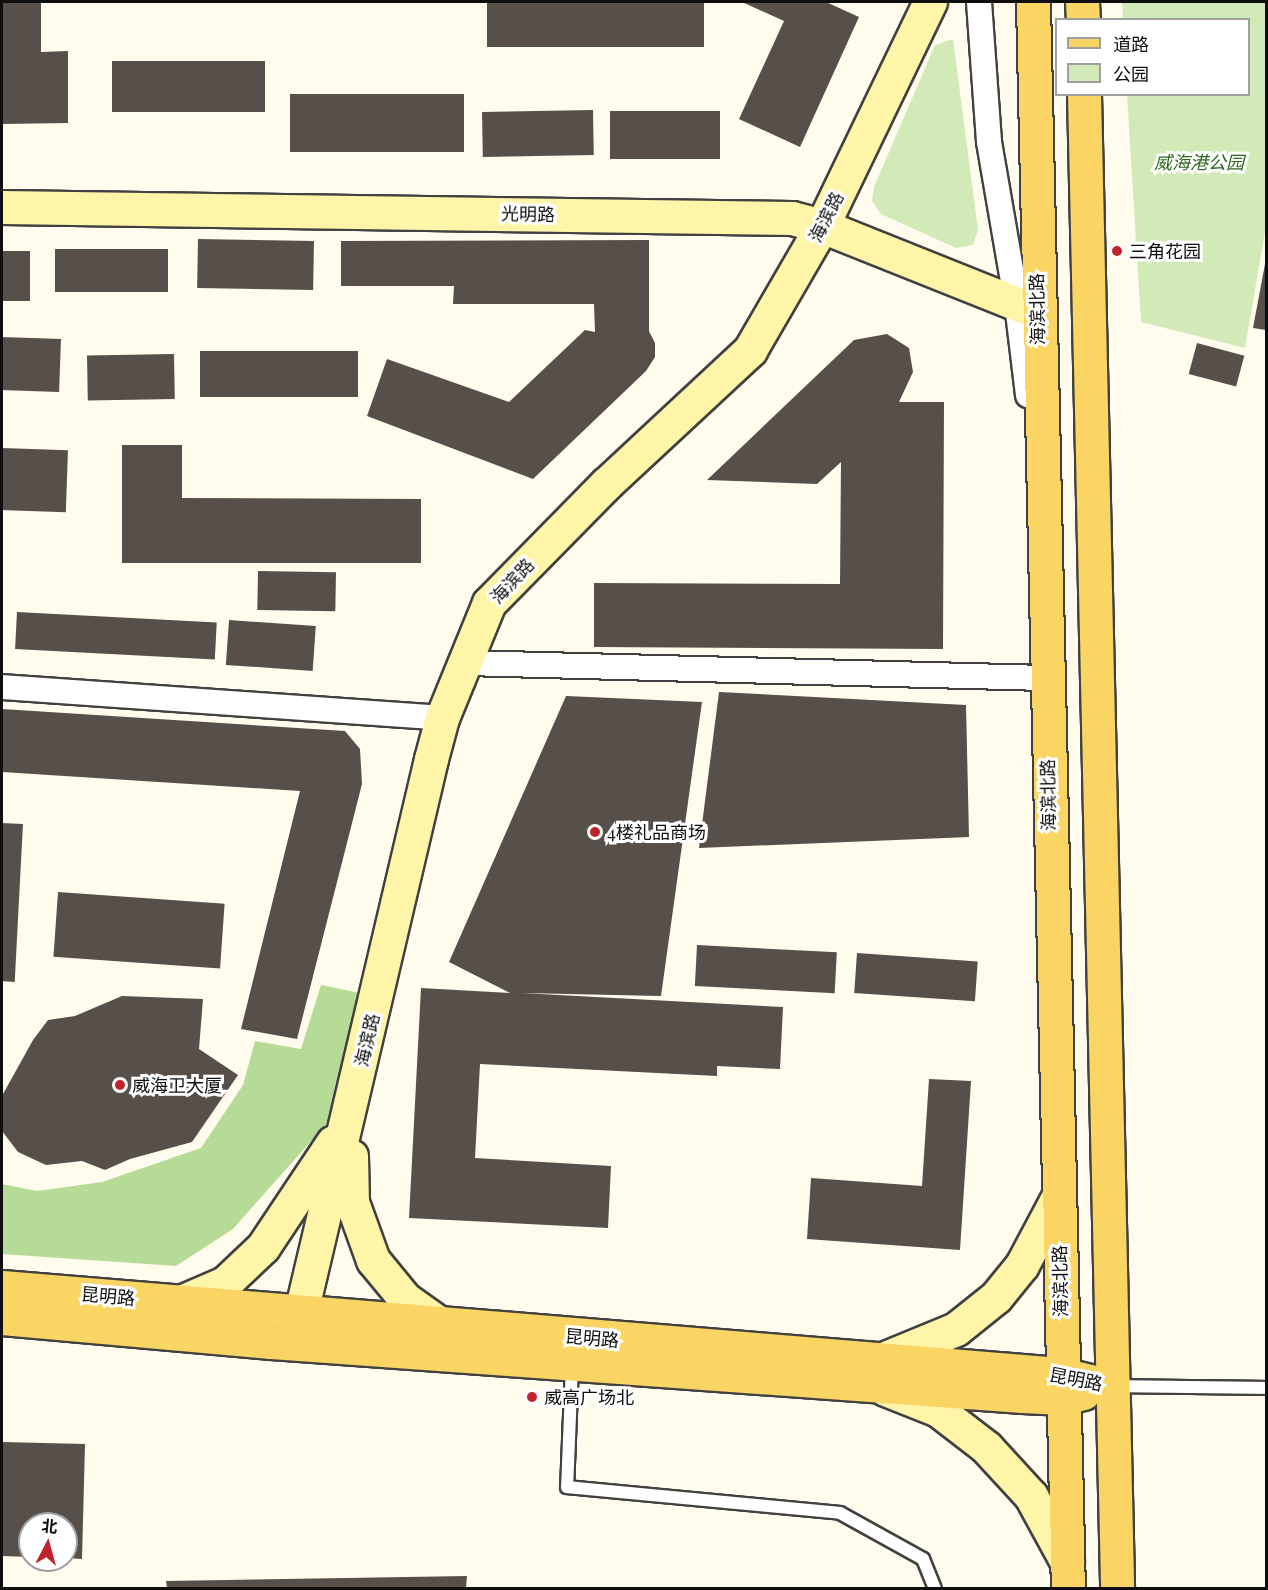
<!DOCTYPE html>
<meta charset="utf-8">
<style>
body{margin:0}
#map{position:relative;width:1268px;height:1590px;overflow:hidden;background:#fffcee;font-family:"Playfair Display","Noto Sans SC",serif}
div>[style]{position:absolute}
.green>*{inset:0;background:#d2eab7}
.forest>*{inset:0;background:#b6db96}
.building>*{inset:0;background:#574f4a;transform-origin:0 0}
.roads{filter:drop-shadow(2px 0 #414141) drop-shadow(-2px 0 #414141) drop-shadow(0 2px #414141) drop-shadow(0 -2px #414141)}
.lane>*{height:12px;margin:-6px;padding:0 6px;transform-origin:6px;border-radius:6px;background:#fff}
.street>*{height:24px;margin:-12px;padding:0 12px;transform-origin:12px;border-radius:12px;background:#fff}
.secondary>*{height:33px;margin:-16.5px;padding:0 16.5px;transform-origin:16.5px;border-radius:16.5px;background:#fff5a9}
.primary>*{height:33px;margin:-16.5px;padding:0 16.5px;transform-origin:16.5px;border-radius:16.5px;background:#fad563}
.dots>*{width:16px;height:16px;translate:-50% -50%;box-sizing:border-box;border:3px solid #fff;border-radius:50%}
span{translate:-50% -50%;white-space:nowrap;text-align:center;line-height:1.15;-webkit-text-stroke:6px #fff;paint-order:stroke}
.park-label{font-size:18px;color:#2c671d;font-style:italic}
.street-label{font-size:18px;color:#0e0e0e}
.poi-label{font-size:18px;color:#0e0e0e}
.left{translate:0 -50%;text-align:left}
.frame{position:absolute;inset:0;border:3px solid #0e0e0e;pointer-events:none}
.legend{position:absolute;left:1055px;top:18px;width:195px;height:78px;box-sizing:border-box;background:#fff;border:2px solid #9f9f9f;margin:0;padding:8px 10px;list-style:none;font-size:18px;color:#0e0e0e}
.legend li{display:flex;align-items:center;gap:12px;height:30px}
.legend b{width:30px;border:2px solid #9f9f9f}
.north{position:absolute;left:18px;top:1512px;width:60px;height:60px;box-sizing:border-box;background:#fff;border:2px solid #9f9f9f;border-radius:50%;rotate:6deg;font-size:16px;font-weight:700;line-height:24px;text-align:center;color:#0e0e0e}
.north::after{content:'';display:block;margin:auto;width:21px;height:27px;background:#c0232b;clip-path:polygon(50% 0,100% 100%,50% 72%,0 100%)}
</style>
<div id="map">
<div class="green">
<i style="clip-path:polygon(1122px 2px,1266px 2px,1266px 226px,1245px 348px,1141px 322px,1127px 95px,1248px 94px,1248px 20px,1123px 19px)"></i>
<i style="clip-path:polygon(953px 39px,978px 230px,973px 245px,956px 248px,881px 214px,872px 201px,874px 187px,935px 45px)"></i>
</div>
<div class="forest">
<i style="clip-path:polygon(321px 985px,360px 993px,328px 1122px,233px 1229px,176px 1266px,2px 1254px,2px 1184px,37px 1191px,102px 1182px,201px 1148px,243px 1085px,255px 1041px,301px 1049px)"></i>
</div>
<div class="building">
<i style="clip-path:polygon(2px 2px,41px 2px,41px 52px,68px 51px,68px 123px,2px 124px)"></i>
<i style="left:487px;top:2px;width:217px;height:45px"></i>
<i style="clip-path:polygon(742px 2px,826px 2px,859px 17px,800px 147px,739px 119px,784px 21px)"></i>
<i style="left:112px;top:61px;width:153px;height:51px"></i>
<i style="left:290px;top:94px;width:174px;height:58px"></i>
<i style="left:593px;top:110px;width:45px;height:111px;rotate:89deg"></i>
<i style="left:610px;top:111px;width:110px;height:48px"></i>
<i style="left:198px;top:239px;width:116px;height:49px;rotate:1deg"></i>
<i style="clip-path:polygon(649px 240px,649px 331px,655px 343px,655px 357px,646px 371px,533px 479px,367px 416px,387px 359px,509px 402px,585px 330px,595px 332px,594px 304px,453px 304px,454px 286px,341px 286px,341px 241px)"></i>
<i style="left:168px;top:249px;width:43px;height:113px;rotate:90deg"></i>
<i style="left:2px;top:251px;width:28px;height:50px"></i>
<i style="clip-path:polygon(1265px 264px,1266px 264px,1266px 330px,1253px 328px)"></i>
<i style="clip-path:polygon(887px 334px,909px 348px,913px 372px,899px 402px,944px 402px,943px 649px,594px 647px,594px 583px,840px 584px,841px 462px,817px 484px,707px 480px,854px 340px)"></i>
<i style="left:2px;top:337px;width:59px;height:53px;rotate:2deg"></i>
<i style="left:1197px;top:343px;width:49px;height:32px;rotate:15deg"></i>
<i style="left:200px;top:351px;width:158px;height:46px"></i>
<i style="left:174px;top:354px;width:45px;height:87px;rotate:89deg"></i>
<i style="clip-path:polygon(122px 445px,182px 445px,182px 498px,421px 499px,421px 563px,122px 563px)"></i>
<i style="left:2px;top:448px;width:66px;height:62px;rotate:2deg"></i>
<i style="left:258px;top:571px;width:78px;height:39px;rotate:1deg"></i>
<i style="left:17px;top:612px;width:200px;height:37px;rotate:3deg"></i>
<i style="left:229px;top:620px;width:87px;height:45px;rotate:4deg"></i>
<i style="clip-path:polygon(719px 692px,966px 705px,969px 837px,699px 848px)"></i>
<i style="clip-path:polygon(566px 696px,702px 702px,661px 996px,521px 993px,783px 1007px,780px 1069px,717px 1066px,717px 1076px,480px 1064px,475px 1158px,611px 1166px,608px 1228px,409px 1218px,421px 988px,510px 993px,449px 962px)"></i>
<i style="clip-path:polygon(2px 709px,345px 731px,360px 749px,362px 784px,297px 1039px,241px 1029px,300px 791px,2px 772px)"></i>
<i style="left:2px;top:823px;width:21px;height:158px;rotate:3deg"></i>
<i style="left:58px;top:892px;width:167px;height:65px;rotate:4deg"></i>
<i style="left:697px;top:945px;width:140px;height:41px;rotate:3deg"></i>
<i style="left:857px;top:953px;width:121px;height:40px;rotate:4deg"></i>
<i style="clip-path:polygon(122px 996px,203px 999px,199px 1049px,238px 1075px,192px 1142px,130px 1159px,105px 1170px,82px 1161px,46px 1165px,18px 1152px,2px 1131px,3px 1094px,33px 1040px,48px 1020px,75px 1016px)"></i>
<i style="clip-path:polygon(929px 1079px,971px 1081px,960px 1250px,807px 1239px,811px 1178px,922px 1186px)"></i>
<i style="clip-path:polygon(2px 1442px,85px 1444px,82px 1559px,66px 1558px,66px 1524px,30px 1524px,30px 1557px,2px 1556px)"></i>
<i style="clip-path:polygon(467px 1576px,466px 1588px,167px 1588px,166px 1581px)"></i>
</div>
<div class="roads">
<div class="lane">
<i style="left:572px;top:1365px;width:122px;rotate:92.3deg"></i>
<i style="left:567px;top:1487px;width:274px;rotate:5.4deg"></i>
<i style="left:840px;top:1513px;width:95px;rotate:29deg"></i>
<i style="left:923px;top:1559px;width:31px;rotate:68deg"></i>
<i style="left:1112px;top:1386px;width:154px;rotate:0.7deg"></i>
</div>
<div class="street">
<i style="left:979px;top:2px;width:140px;rotate:85.9deg"></i>
<i style="left:989px;top:142px;width:164px;rotate:80.2deg"></i>
<i style="left:1017px;top:304px;width:92px;rotate:83.1deg"></i>
<i style="left:465px;top:663px;width:580px;rotate:1.48deg"></i>
<i style="left:2px;top:687px;width:441px;rotate:4deg"></i>
</div>
<div class="secondary">
<i style="left:2px;top:207px;width:790px;rotate:0.8deg"></i>
<i style="left:792px;top:218px;width:31px;rotate:15deg"></i>
<i style="left:822px;top:226px;width:232px;rotate:21.8deg"></i>
<i style="left:351px;top:1156px;width:46px;rotate:88.8deg"></i>
<i style="left:352px;top:1202px;width:62px;rotate:70.1deg"></i>
<i style="left:373px;top:1260px;width:50px;rotate:50.6deg"></i>
<i style="left:405px;top:1299px;width:47px;rotate:35.4deg"></i>
<i style="left:181px;top:1302px;width:48px;rotate:-23.4deg"></i>
<i style="left:225px;top:1283px;width:52px;rotate:-43.5deg"></i>
<i style="left:263px;top:1247px;width:126px;rotate:-56.3deg"></i>
<i style="left:299px;top:1339px;width:27px;rotate:-86deg"></i>
<i style="left:301px;top:1312px;width:568px;rotate:-76.77deg"></i>
<i style="left:431px;top:759px;width:42px;rotate:-75deg"></i>
<i style="left:442px;top:718px;width:124px;rotate:-67.8deg"></i>
<i style="left:489px;top:603px;width:167px;rotate:-45.5deg"></i>
<i style="left:606px;top:484px;width:197px;rotate:-42.9deg"></i>
<i style="left:750px;top:350px;width:143px;rotate:-59.9deg"></i>
<i style="left:822px;top:226px;width:249px;rotate:-64.3deg"></i>
<i style="left:878px;top:1361px;width:84px;rotate:-22.3deg"></i>
<i style="left:956px;top:1329px;width:51px;rotate:-38.7deg"></i>
<i style="left:996px;top:1297px;width:41px;rotate:-50.9deg"></i>
<i style="left:1022px;top:1265px;width:77px;rotate:-62.1deg"></i>
<i style="left:885px;top:1389px;width:57px;rotate:21.6deg"></i>
<i style="left:938px;top:1410px;width:61px;rotate:37.6deg"></i>
<i style="left:986px;top:1447px;width:67px;rotate:47.4deg"></i>
<i style="left:1031px;top:1496px;width:75px;rotate:61.4deg"></i>
</div>
<div class="primary">
<i style="left:1033px;top:2px;width:1586px;rotate:88.74deg"></i>
<i style="left:1082px;top:2px;width:18px;rotate:87deg"></i>
<i style="left:1084px;top:94px;width:1494px;rotate:88.73deg"></i>
<i style="left:2px;top:1287px;width:1063px;rotate:4.7deg"></i>
<i style="left:1061px;top:1374px;width:51px;rotate:13.5deg"></i>
<i style="left:2px;top:1318px;width:270px;rotate:5.1deg"></i>
<i style="left:271px;top:1342px;width:753px;rotate:4.11deg"></i>
<i style="left:1022px;top:1396px;width:41px;rotate:2.8deg"></i>
<i style="left:1063px;top:1398px;width:21px;rotate:-14deg"></i>
</div>
</div>
<div class="dots">
<i style="left:1117px;top:251px;background:#c0232b"></i>
<i style="left:595px;top:832px;background:#c0232b"></i>
<i style="left:120px;top:1085px;background:#c0232b"></i>
<i style="left:532px;top:1397px;background:#c0232b"></i>
</div>
<div class="park-label">
<span style="left:1199px;top:162px">威海港公园</span>
</div>
<div class="street-label">
<span style="left:528px;top:214px;rotate:1deg">光明路</span>
<span style="left:826px;top:217px;rotate:-63deg">海滨路</span>
<span style="left:1037px;top:309px;rotate:-91deg">海滨北路</span>
<span style="left:512px;top:581px;rotate:-47deg">海滨路</span>
<span style="left:1048px;top:795px;rotate:-91deg">海滨北路</span>
<span style="left:367px;top:1040px;rotate:-77deg">海滨路</span>
<span style="left:1060px;top:1281px;rotate:-91deg">海滨北路</span>
<span style="left:108px;top:1296px;rotate:5deg">昆明路</span>
<span style="left:592px;top:1338px;rotate:5deg">昆明路</span>
<span style="left:1076px;top:1379px;rotate:11deg">昆明路</span>
</div>
<div class="poi-label">
<span class="left" style="left:1129px;top:251px">三角花园</span>
<span class="left" style="left:607px;top:832px">4楼礼品商场</span>
<span class="left" style="left:132px;top:1085px">威海卫大厦</span>
<span class="left" style="left:544px;top:1397px">威高广场北</span>
</div>
<div class="frame"></div>
<ul class="legend">
<li><b style="height:8px;background:#fad563"></b>道路</li>
<li><b style="height:16px;background:#d2eab7"></b>公园</li>
</ul>
<div class="north">北</div>
</div>
